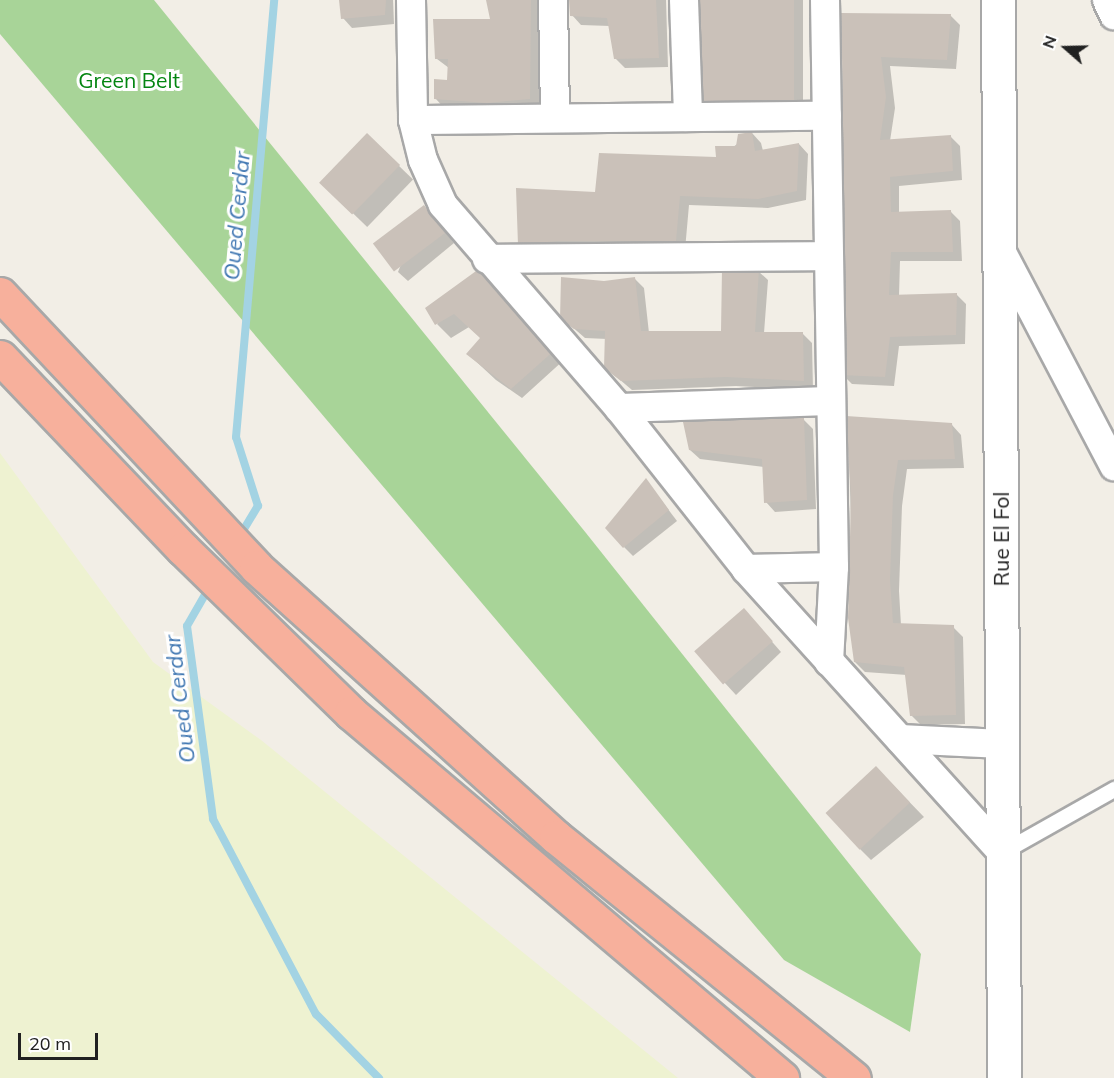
<!DOCTYPE html>
<style>
body{margin:0}
#map{position:relative;width:1114px;height:1078px;overflow:hidden;background:#f2eee6;font-family:Mulish,sans-serif}
div>[style]{position:absolute}
.farmland>*{inset:0;background:#eef2d1}
.forest>*{inset:0;background:#a8d498}
.shadow>*{inset:0;background:#0003;transform-origin:0 0}
.stream>*{height:8px;margin:-4px;padding:0 4px;transform-origin:4px;border-radius:4px;background:#a3d3e3}
.building>*{inset:0;background:#cac1b9;transform-origin:0 0}
.roads{filter:drop-shadow(2px 0 #a8a8a8) drop-shadow(-2px 0 #a8a8a8) drop-shadow(0 2px #a8a8a8) drop-shadow(0 -2px #a8a8a8)}
.service>*{height:15px;margin:-7.5px;padding:0 7.5px;transform-origin:7.5px;border-radius:7.5px;background:#fff}
.minor>*{height:28px;margin:-14px;padding:0 14px;transform-origin:14px;border-radius:14px;background:#fff}
.tertiary>*{height:33px;margin:-16.5px;padding:0 16.5px;transform-origin:16.5px;border-radius:16.5px;background:#fff}
.trunk>*{height:33px;margin:-16.5px;padding:0 16.5px;transform-origin:16.5px;border-radius:16.5px;background:#f7b09c}
span{translate:-50% -50%;white-space:nowrap;text-align:center;line-height:1.15;-webkit-text-stroke:6px #fff;paint-order:stroke}
.park-label{font-size:21px;color:#038510}
.street-label{font-size:21px;color:#212121}
.water-label{font-size:22px;color:#4077b2;font-style:italic}
.north{position:absolute;left:1036px;top:18px;width:60px;height:60px;-webkit-text-stroke:4px #fff;paint-order:stroke;rotate:290deg;font-size:16px;font-weight:700;line-height:24px;text-align:center;color:#212121}
.north::after{content:'';display:block;margin:auto;width:21px;height:27px;background:#212121;clip-path:polygon(50% 0,100% 100%,50% 72%,0 100%)}
.scale{position:absolute;left:18px;top:1033px;width:80px;height:27px;box-sizing:border-box;border:3px solid #212121;border-top:0;padding-left:8px;font-size:18px;line-height:21px;white-space:nowrap;color:#212121;-webkit-text-stroke:4px #fff;paint-order:stroke}
</style>
<div id="map">
<div class="farmland">
<i style="clip-path:polygon(0 453px,153px 662px,261px 740px,678px 1078px,0 1078px)"></i>
</div>
<div class="forest">
<i style="clip-path:polygon(0 0,154px 0,586px 533px,921px 954px,910px 1032px,784px 960px,0 34px)"></i>
</div>
<div class="shadow">
<i style="clip-path:polygon(342px 0,393px 0,394px 24px,352px 28px,343px 18px)"></i>
<i style="clip-path:polygon(487px 0,538px 0,541px 73px,539px 108px,445px 109px,436px 99px,449px 82px,449px 68px,437px 59px,492px 21px)"></i>
<i style="clip-path:polygon(570px 0,666px 0,668px 67px,625px 68px,615px 58px,610px 26px,581px 25px,572px 15px)"></i>
<i style="clip-path:polygon(696px 0,803px 0,803px 112px)"></i>
<i style="clip-path:polygon(842px 14px,950px 15px,960px 25px,956px 69px,890px 66px,895px 108px,890px 141px,950px 136px,960px 146px,962px 180px,899px 186px,899px 214px,951px 212px,960px 221px,962px 261px,900px 261px,899px 296px,956px 294px,966px 304px,965px 344px,899px 346px,894px 386px,852px 384px,842px 374px,847px 335px)"></i>
<i style="clip-path:polygon(752px 133px,761px 143px,763px 151px,799px 144px,808px 154px,806px 200px,768px 208px,689px 205px,685px 250px,529px 254px,520px 244px,597px 193px,717px 159px)"></i>
<i style="left:367px;top:135px;width:64px;height:66px;rotate:44deg"></i>
<i style="clip-path:polygon(424px 207px,454px 243px,408px 281px,398px 272px)"></i>
<i style="clip-path:polygon(483px 268px,565px 359px,522px 398px,496px 380px,468px 354px,481px 338px,469px 327px,451px 338px,437px 324px)"></i>
<i style="clip-path:polygon(758px 271px,768px 280px,764px 333px,802px 333px,812px 343px,813px 390px,736px 386px,632px 390px,606px 368px,607px 339px,585px 338px,562px 318px,604px 282px,634px 278px,644px 288px,649px 333px,722px 332px)"></i>
<i style="clip-path:polygon(848px 418px,952px 425px,961px 435px,964px 468px,907px 469px,902px 506px,899px 591px,901px 625px,953px 627px,963px 637px,965px 724px,921px 725px,911px 715px,907px 675px,865px 672px,855px 662px)"></i>
<i style="clip-path:polygon(803px 419px,813px 429px,816px 509px,775px 512px,766px 502px,764px 467px,700px 459px,690px 450px)"></i>
<i style="clip-path:polygon(646px 480px,677px 521px,633px 556px,624px 547px)"></i>
<i style="clip-path:polygon(753px 620px,781px 652px,736px 695px,699px 655px)"></i>
<i style="clip-path:polygon(891px 783px,924px 817px,871px 860px,857px 846px)"></i>
</div>
<div class="stream">
<i style="left:238px;top:539px;width:39px;rotate:-59deg"></i>
<i style="left:258px;top:506px;width:72px;rotate:-107.7deg"></i>
<i style="left:236px;top:437px;width:439px;rotate:-85deg"></i>
<i style="left:210px;top:586px;width:46px;rotate:119.9deg"></i>
<i style="left:187px;top:626px;width:195px;rotate:82.3deg"></i>
<i style="left:213px;top:819px;width:221px;rotate:62.2deg"></i>
<i style="left:316px;top:1014px;width:90px;rotate:45.5deg"></i>
</div>
<div class="building">
<i style="clip-path:polygon(339px 0,386px 0,385px 15px,341px 19px)"></i>
<i style="clip-path:polygon(486px 0,531px 0,530px 99px,487px 103px,434px 99px,434px 79px,447px 80px,448px 59px,435px 59px,433px 19px,490px 19px)"></i>
<i style="clip-path:polygon(569px 0,656px 0,659px 58px,614px 59px,607px 18px,570px 16px)"></i>
<i style="left:696px;top:0;width:98px;height:103px"></i>
<i style="clip-path:polygon(841px 13px,951px 14px,947px 60px,881px 57px,886px 97px,880px 140px,951px 135px,953px 171px,890px 177px,891px 212px,951px 210px,953px 252px,891px 252px,889px 295px,957px 293px,956px 335px,890px 337px,885px 377px,840px 375px,845px 335px,840px 301px,838px 147px,843px 102px)"></i>
<i style="clip-path:polygon(752px 132px,755px 151px,799px 143px,797px 191px,758px 199px,680px 196px,676px 241px,557px 241px,518px 245px,516px 188px,595px 192px,599px 153px,716px 157px,715px 146px,736px 146px,738px 134px)"></i>
<i style="left:367px;top:133px;width:46px;height:69px;rotate:44deg"></i>
<i style="left:424px;top:205px;width:35px;height:64px;rotate:53deg"></i>
<i style="clip-path:polygon(483px 266px,556px 349px,511px 389px,466px 354px,480px 338px,454px 314px,435px 325px,425px 308px)"></i>
<i style="clip-path:polygon(722px 269px,759px 269px,755px 332px,803px 332px,804px 381px,726px 377px,621px 381px,604px 368px,605px 331px,574px 329px,560px 319px,561px 277px,604px 281px,635px 277px,641px 331px,721px 331px)"></i>
<i style="clip-path:polygon(680px 408px,725px 408px,804px 418px,807px 500px,764px 503px,762px 459px,689px 450px)"></i>
<i style="clip-path:polygon(846px 416px,952px 423px,955px 459px,898px 460px,893px 495px,890px 580px,893px 623px,954px 625px,956px 715px,910px 716px,904px 667px,854px 662px,848px 618px,851px 497px)"></i>
<i style="clip-path:polygon(646px 478px,669px 510px,623px 548px,605px 528px)"></i>
<i style="left:744px;top:608px;width:44px;height:66px;rotate:49deg"></i>
<i style="left:876px;top:766px;width:50px;height:69px;rotate:47deg"></i>
</div>
<div class="roads">
<div class="service">
<i style="left:1002px;top:852px;width:129px;rotate:-29.4deg"></i>
</div>
<div class="minor">
<i style="left:411px;top:0;width:120px;rotate:89deg"></i>
<i style="left:413px;top:120px;width:41px;rotate:76deg"></i>
<i style="left:423px;top:160px;width:49px;rotate:66deg"></i>
<i style="left:443px;top:205px;width:269px;rotate:49.1deg"></i>
<i style="left:619px;top:408px;width:205px;rotate:51.7deg"></i>
<i style="left:746px;top:569px;width:382px;rotate:47.9deg"></i>
<i style="left:553px;top:0;width:118px;rotate:89deg"></i>
<i style="left:684px;top:0;width:117px;rotate:88deg"></i>
<i style="left:825px;top:0;width:567px;rotate:89.09deg"></i>
<i style="left:834px;top:567px;width:95px;rotate:93deg"></i>
<i style="left:1107px;top:0;width:17px;rotate:65deg"></i>
<i style="left:413px;top:120px;width:414px;rotate:-0.6deg"></i>
<i style="left:998px;top:245px;width:250px;rotate:62.3deg"></i>
<i style="left:487px;top:259px;width:341px;rotate:-0.5deg"></i>
<i style="left:619px;top:408px;width:211px;rotate:-1.9deg"></i>
<i style="left:746px;top:569px;width:88px;rotate:-1.3deg"></i>
<i style="left:900px;top:739px;width:102px;rotate:2.8deg"></i>
</div>
<div class="tertiary">
<i style="left:998px;top:0;width:1078px;rotate:89.68deg"></i>
</div>
<div class="trunk">
<i style="left:0;top:294px;width:374px;rotate:46.8deg"></i>
<i style="left:256px;top:567px;width:404px;rotate:42deg"></i>
<i style="left:556px;top:837px;width:383px;rotate:39deg"></i>
<i style="left:0;top:357px;width:265px;rotate:46.4deg"></i>
<i style="left:183px;top:549px;width:235px;rotate:44.3deg"></i>
<i style="left:351px;top:713px;width:565px;rotate:40.26deg"></i>
</div>
</div>
<div class="park-label">
<span style="left:129px;top:80px">Green Belt</span>
</div>
<div class="street-label">
<span style="left:1001px;top:539px;rotate:-90deg">Rue El Fol</span>
</div>
<div class="water-label">
<span style="left:237px;top:216px;rotate:-85deg">Oued Cerdar</span>
<span style="left:180px;top:699px;rotate:-97deg">Oued Cerdar</span>
</div>
<div class="north">N</div>
<div class="scale">20 m</div>
</div>
